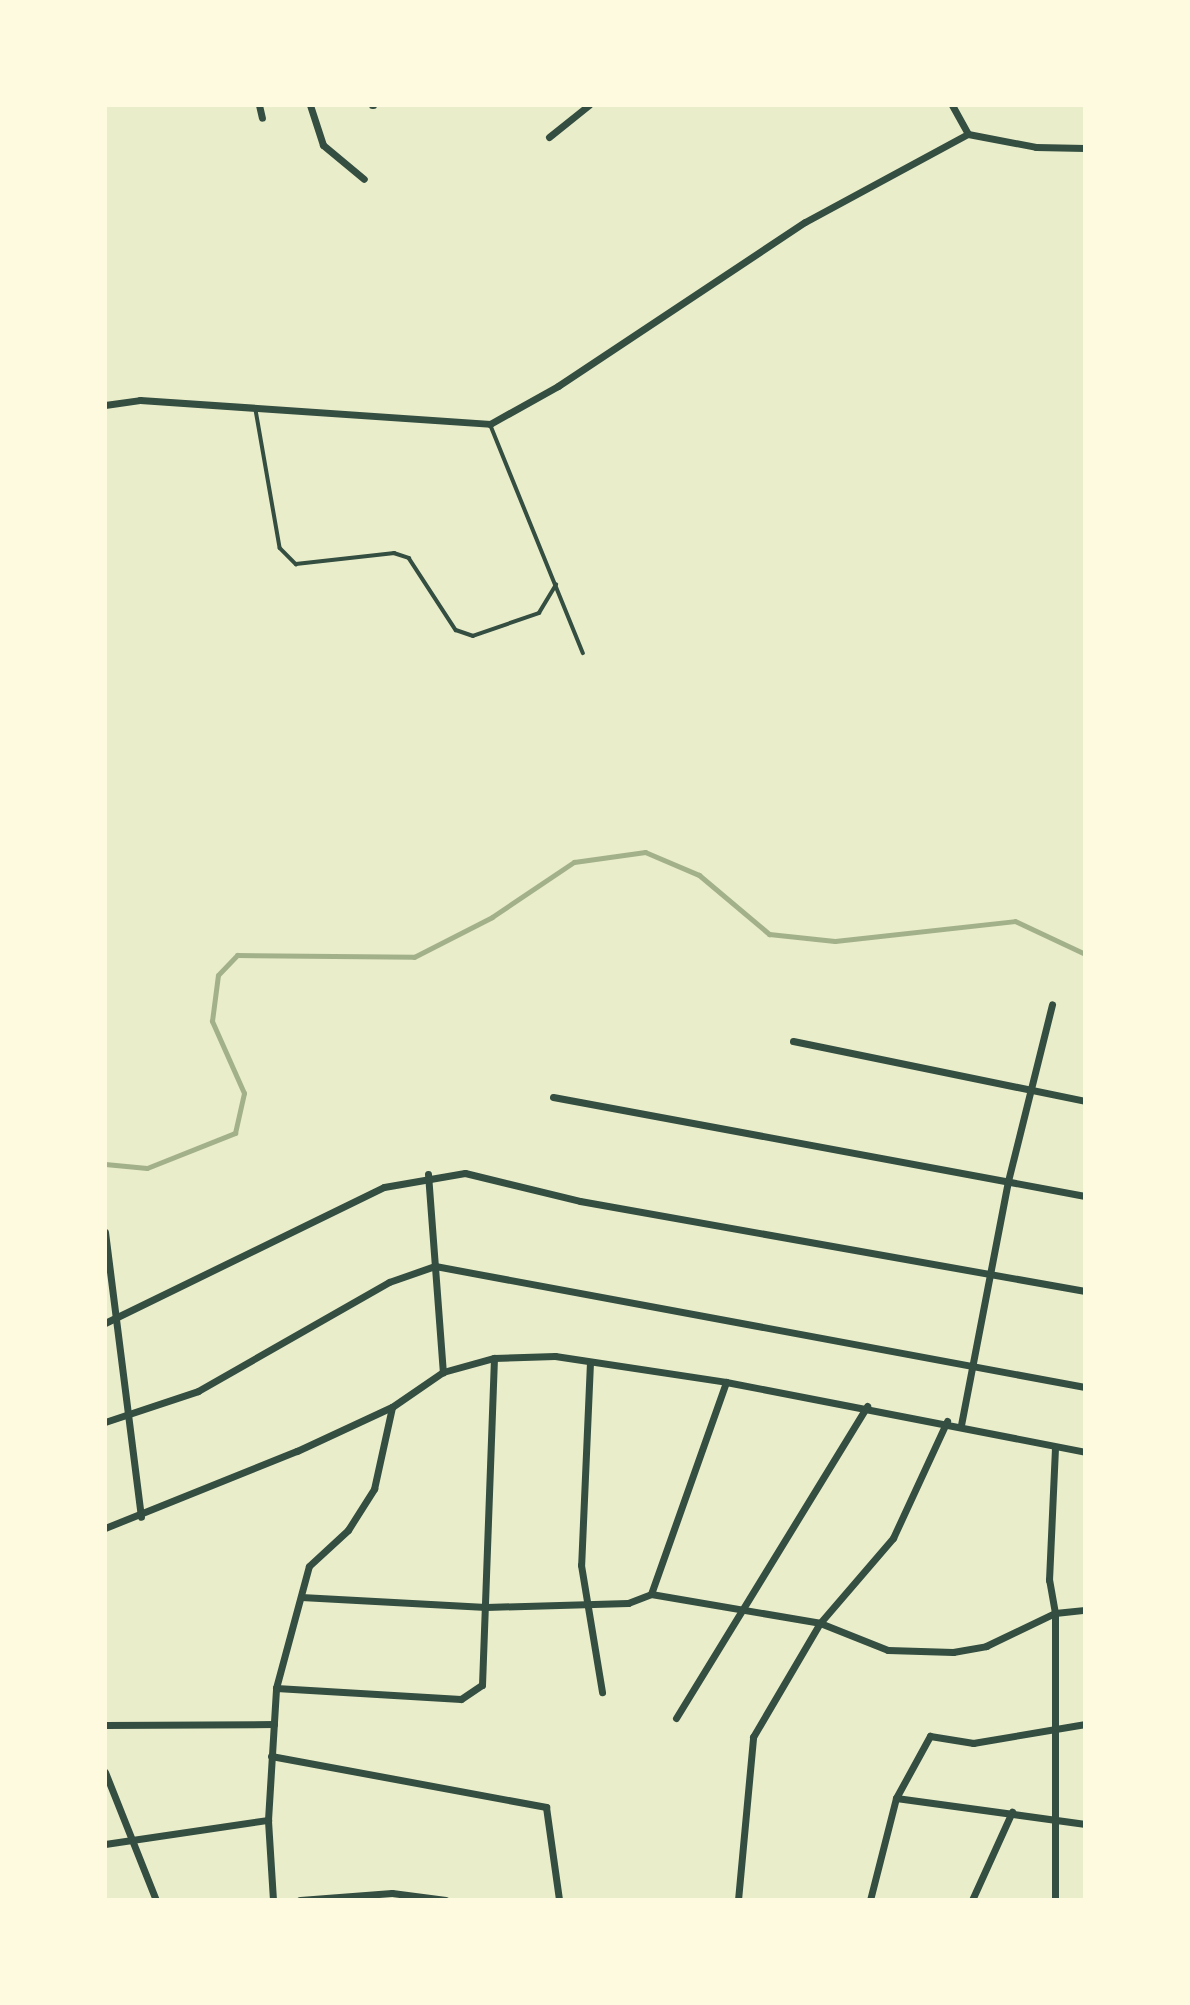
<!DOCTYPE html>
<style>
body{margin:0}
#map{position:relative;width:1190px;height:2005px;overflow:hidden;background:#e9edc9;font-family:Arial,sans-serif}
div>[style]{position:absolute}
.stream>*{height:5px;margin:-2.5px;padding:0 2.5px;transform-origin:2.5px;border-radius:2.5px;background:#a3b18a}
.service>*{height:3.5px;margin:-1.75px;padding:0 1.75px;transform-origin:1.75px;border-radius:1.75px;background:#344e41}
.minor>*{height:7px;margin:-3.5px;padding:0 3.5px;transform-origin:3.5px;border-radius:3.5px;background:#344e41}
span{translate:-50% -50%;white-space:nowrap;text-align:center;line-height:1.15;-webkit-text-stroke:6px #fefae0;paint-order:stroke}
.frame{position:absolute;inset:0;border:107px solid #fefae0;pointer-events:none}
</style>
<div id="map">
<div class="stream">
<i style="left:105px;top:1164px;width:42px;rotate:5.4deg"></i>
<i style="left:147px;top:1168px;width:95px;rotate:-21.7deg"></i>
<i style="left:235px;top:1133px;width:41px;rotate:-77.3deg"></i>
<i style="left:244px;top:1093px;width:79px;rotate:-114deg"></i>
<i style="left:212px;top:1021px;width:46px;rotate:-82.6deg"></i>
<i style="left:218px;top:975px;width:28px;rotate:-46deg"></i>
<i style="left:237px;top:955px;width:177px;rotate:0.6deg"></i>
<i style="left:414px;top:957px;width:88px;rotate:-27.1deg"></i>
<i style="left:492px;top:917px;width:99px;rotate:-33.9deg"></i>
<i style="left:574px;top:862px;width:72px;rotate:-8deg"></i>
<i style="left:645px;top:852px;width:59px;rotate:23.1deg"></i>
<i style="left:699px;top:875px;width:92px;rotate:40.1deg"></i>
<i style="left:769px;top:934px;width:66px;rotate:6.1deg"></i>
<i style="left:835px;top:941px;width:181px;rotate:-6.3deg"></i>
<i style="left:1015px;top:921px;width:77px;rotate:25.2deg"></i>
</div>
<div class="service">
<i style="left:256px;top:410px;width:140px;rotate:80.1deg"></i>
<i style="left:280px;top:548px;width:23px;rotate:45deg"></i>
<i style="left:296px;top:564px;width:99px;rotate:-6.4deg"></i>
<i style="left:394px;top:553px;width:16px;rotate:18deg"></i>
<i style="left:409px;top:558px;width:86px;rotate:56.9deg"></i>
<i style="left:456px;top:630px;width:18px;rotate:19deg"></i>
<i style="left:473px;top:636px;width:70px;rotate:-19.2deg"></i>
<i style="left:539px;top:613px;width:33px;rotate:-59deg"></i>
<i style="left:491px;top:426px;width:245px;rotate:67.9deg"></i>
</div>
<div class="minor">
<i style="left:259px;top:105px;width:13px;rotate:77deg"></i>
<i style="left:310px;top:105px;width:42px;rotate:72deg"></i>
<i style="left:323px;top:145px;width:53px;rotate:39.7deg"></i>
<i style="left:372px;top:105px;width:1px"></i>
<i style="left:952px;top:105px;width:33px;rotate:61deg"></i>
<i style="left:549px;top:137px;width:51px;rotate:-38.7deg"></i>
<i style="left:105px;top:405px;width:35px;rotate:-8deg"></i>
<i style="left:140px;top:400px;width:351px;rotate:3.9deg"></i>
<i style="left:490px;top:424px;width:78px;rotate:-29.2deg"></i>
<i style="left:558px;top:386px;width:296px;rotate:-33.6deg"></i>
<i style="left:805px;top:222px;width:185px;rotate:-28.4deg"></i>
<i style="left:968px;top:134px;width:69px;rotate:10.8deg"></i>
<i style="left:1036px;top:147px;width:49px;rotate:1.2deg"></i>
<i style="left:793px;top:1041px;width:298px;rotate:11.6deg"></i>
<i style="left:553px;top:1097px;width:541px;rotate:10.54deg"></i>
<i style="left:428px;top:1174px;width:199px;rotate:85.7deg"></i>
<i style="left:105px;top:1232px;width:287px;rotate:82.8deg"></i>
<i style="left:105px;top:1323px;width:310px;rotate:-26deg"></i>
<i style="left:384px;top:1187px;width:82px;rotate:-9.8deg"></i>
<i style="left:465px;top:1173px;width:118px;rotate:13.7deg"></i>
<i style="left:580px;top:1201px;width:513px;rotate:10.11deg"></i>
<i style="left:590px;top:1362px;width:203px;rotate:92.5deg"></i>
<i style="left:581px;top:1565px;width:129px;rotate:80.6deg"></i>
<i style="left:105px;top:1422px;width:98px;rotate:-18.4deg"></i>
<i style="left:198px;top:1391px;width:220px;rotate:-29.7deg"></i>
<i style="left:389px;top:1282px;width:49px;rotate:-19.2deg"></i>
<i style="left:435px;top:1266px;width:661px;rotate:10.55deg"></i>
<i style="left:961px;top:1425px;width:248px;rotate:-79.1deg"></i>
<i style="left:1008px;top:1181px;width:182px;rotate:-76deg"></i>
<i style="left:105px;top:1528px;width:207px;rotate:-21.9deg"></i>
<i style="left:297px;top:1451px;width:105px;rotate:-24.9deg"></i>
<i style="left:392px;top:1407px;width:62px;rotate:-34.5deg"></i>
<i style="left:443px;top:1372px;width:53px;rotate:-15.4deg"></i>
<i style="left:494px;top:1358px;width:61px;rotate:-1.9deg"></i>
<i style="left:555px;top:1356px;width:173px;rotate:8.6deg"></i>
<i style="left:726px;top:1382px;width:366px;rotate:11deg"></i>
<i style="left:651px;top:1594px;width:225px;rotate:-70.5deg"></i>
<i style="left:301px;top:1597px;width:185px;rotate:3.1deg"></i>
<i style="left:486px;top:1607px;width:142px;rotate:-1.6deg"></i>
<i style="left:628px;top:1603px;width:25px;rotate:-21deg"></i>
<i style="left:651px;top:1594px;width:171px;rotate:9.7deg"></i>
<i style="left:820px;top:1623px;width:73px;rotate:21.7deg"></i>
<i style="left:888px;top:1650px;width:65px;rotate:1.8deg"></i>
<i style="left:953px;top:1652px;width:34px;rotate:-10deg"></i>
<i style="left:986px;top:1646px;width:76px;rotate:-25.6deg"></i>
<i style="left:1055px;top:1613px;width:30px;rotate:-6deg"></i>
<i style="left:276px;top:1688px;width:185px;rotate:3.4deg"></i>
<i style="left:461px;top:1699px;width:25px;rotate:-34deg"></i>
<i style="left:482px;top:1685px;width:327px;rotate:-87.9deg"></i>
<i style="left:676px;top:1718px;width:366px;rotate:-58.5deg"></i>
<i style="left:105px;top:1725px;width:169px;rotate:-0.3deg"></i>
<i style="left:271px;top:1756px;width:280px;rotate:10.5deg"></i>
<i style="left:546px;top:1807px;width:94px;rotate:82deg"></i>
<i style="left:105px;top:1772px;width:138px;rotate:68.3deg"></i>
<i style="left:896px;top:1798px;width:191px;rotate:7.8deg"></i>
<i style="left:105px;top:1844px;width:165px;rotate:-8.4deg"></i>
<i style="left:273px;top:1900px;width:80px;rotate:-93.6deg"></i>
<i style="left:268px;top:1820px;width:132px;rotate:-86.5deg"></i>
<i style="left:276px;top:1688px;width:126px;rotate:-74.9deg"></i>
<i style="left:309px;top:1566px;width:53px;rotate:-42.7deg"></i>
<i style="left:348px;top:1530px;width:49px;rotate:-57.6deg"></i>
<i style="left:374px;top:1489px;width:84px;rotate:-77.6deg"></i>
<i style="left:300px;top:1900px;width:92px;rotate:-4.4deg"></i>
<i style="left:392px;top:1893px;width:54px;rotate:7.4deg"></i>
<i style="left:738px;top:1900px;width:164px;rotate:-84.7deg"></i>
<i style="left:753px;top:1737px;width:132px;rotate:-59.6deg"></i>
<i style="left:820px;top:1623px;width:112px;rotate:-49.3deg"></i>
<i style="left:893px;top:1538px;width:129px;rotate:-65.2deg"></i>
<i style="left:870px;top:1900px;width:105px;rotate:-75.7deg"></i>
<i style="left:896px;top:1798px;width:71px;rotate:-61.3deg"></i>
<i style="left:930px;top:1736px;width:44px;rotate:9.2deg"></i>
<i style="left:973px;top:1743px;width:114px;rotate:-9.6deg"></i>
<i style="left:972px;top:1900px;width:97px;rotate:-65.6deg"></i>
<i style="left:1055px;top:1900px;width:287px;rotate:-90deg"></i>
<i style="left:1055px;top:1613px;width:34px;rotate:-100deg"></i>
<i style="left:1049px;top:1580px;width:133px;rotate:-87.4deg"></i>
</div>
<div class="frame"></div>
</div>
